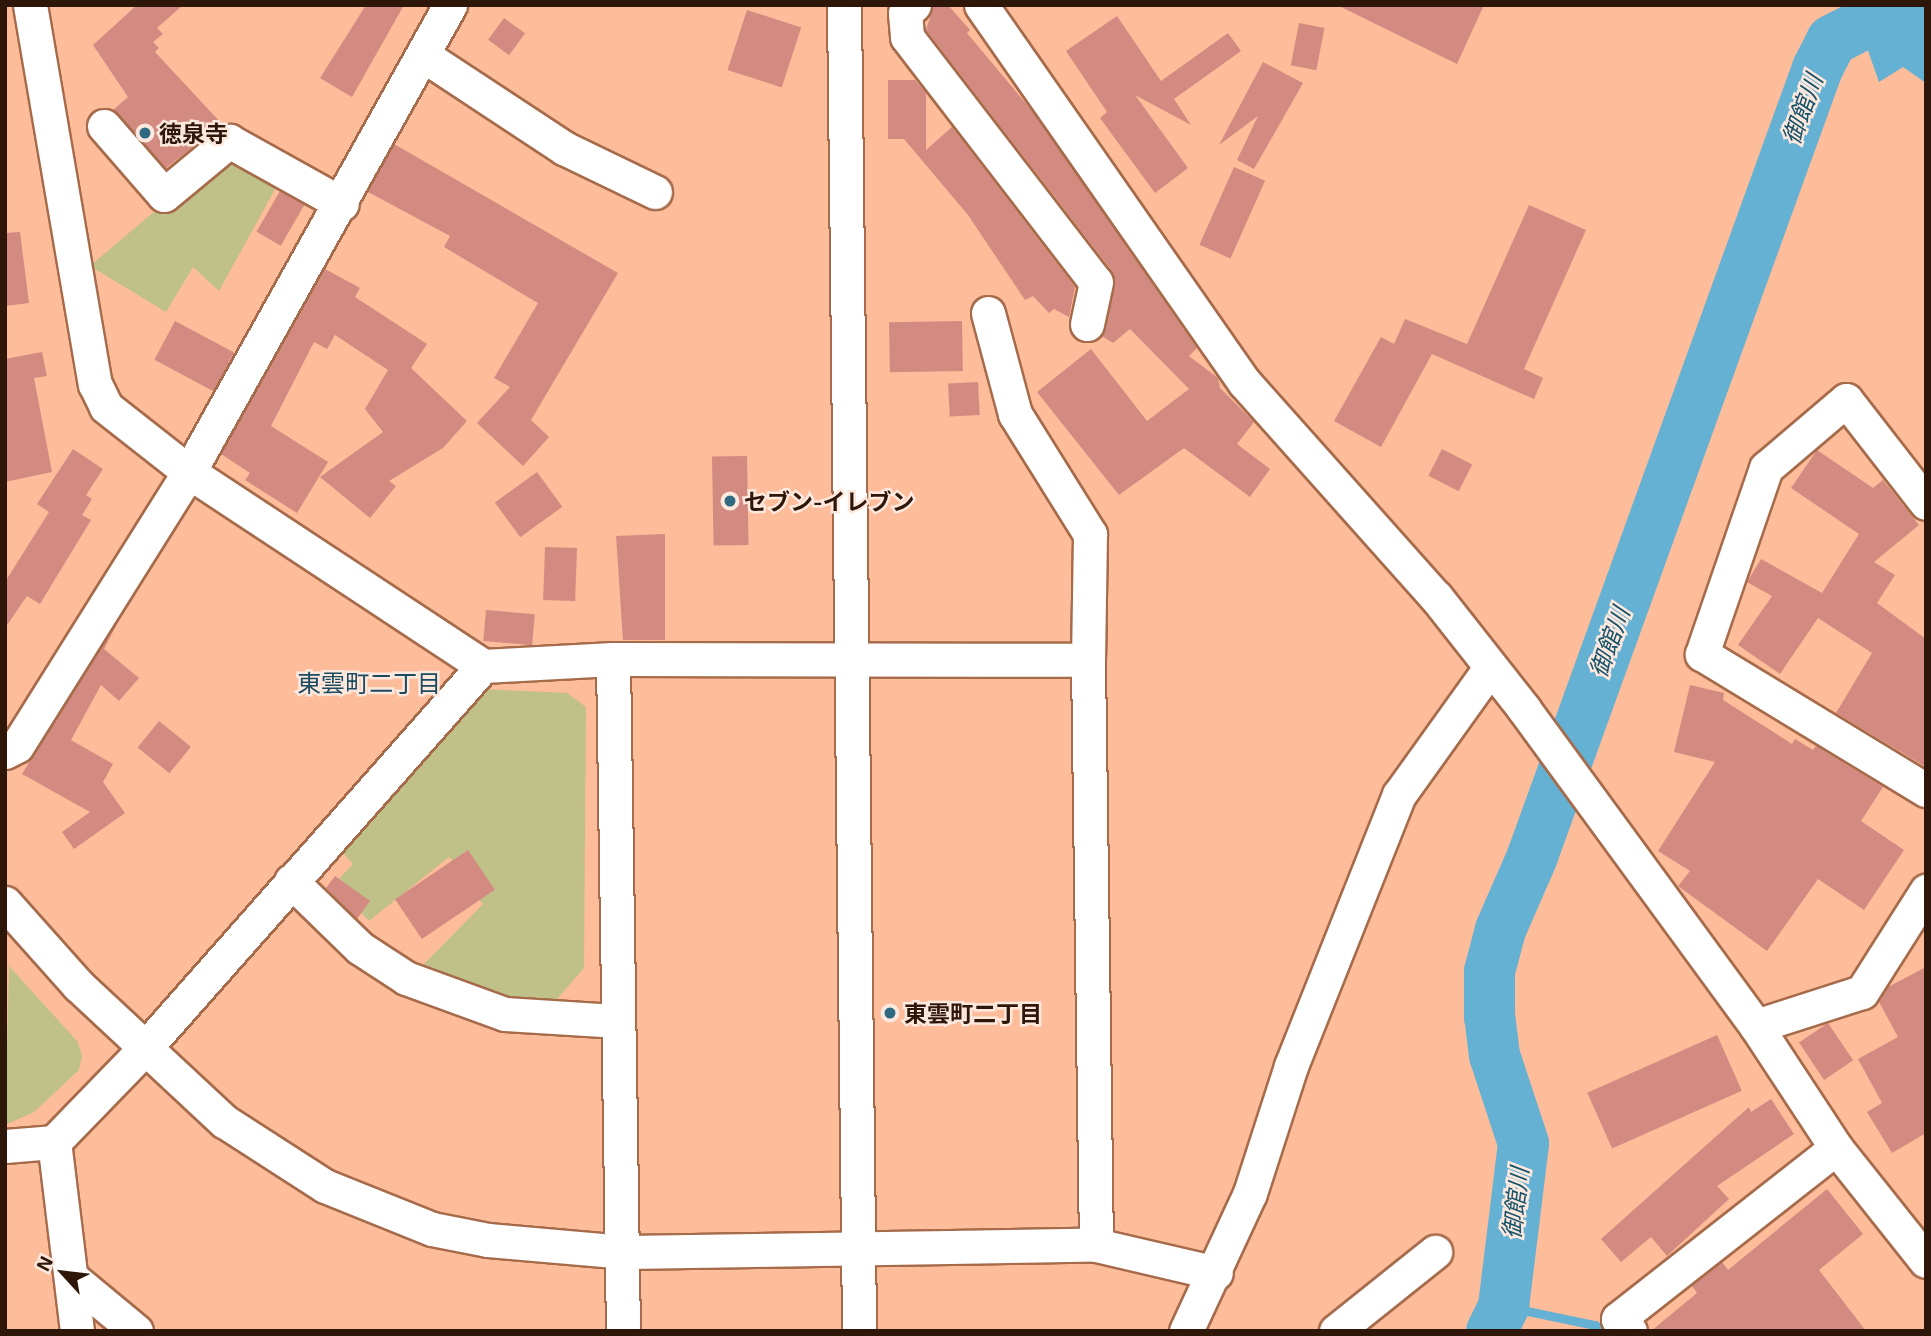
<!DOCTYPE html>
<meta charset="utf-8">
<style>
body{margin:0}
#map{position:relative;width:1931px;height:1336px;overflow:hidden;background:#fdbc9a;font-family:"Exo 2","Noto Sans JP",sans-serif}
div>[style]{position:absolute}
.green>*{inset:0;background:#c0c189}
.water>*{inset:0;background:#65b1d3}
.stream>*{height:9px;margin:-4.5px;padding:0 4.5px;transform-origin:4.5px;border-radius:4.5px;background:#65b1d3}
.river>*{height:51px;margin:-25.5px;padding:0 25.5px;transform-origin:25.5px;border-radius:25.5px;background:#65b1d3}
.building>*{inset:0;background:#d38b81;transform-origin:0 0}
.roads{filter:drop-shadow(2px 0 #a66b4b) drop-shadow(-2px 0 #a66b4b) drop-shadow(0 2px #a66b4b) drop-shadow(0 -2px #a66b4b)}
.minor>*{height:33px;margin:-16.5px;padding:0 16.5px;transform-origin:16.5px;border-radius:16.5px;background:#fff}
.dots>*{width:19px;height:19px;translate:-50% -50%;box-sizing:border-box;border:4px solid #fde8de;border-radius:50%}
span{translate:-50% -50%;white-space:nowrap;text-align:center;line-height:1.15;-webkit-text-stroke:5px #fde8de;paint-order:stroke}
.poi-label{font-size:23px;color:#2e1609;font-weight:700}
.left{translate:0 -50%;text-align:left}
.water-label{font-size:24px;color:#14526a;font-style:italic}
.neighbourhood-label{font-size:24px;color:#1c4b5f}
.frame{position:absolute;inset:0;border:7px solid #2e1609;pointer-events:none}
.north{position:absolute;left:28px;top:1238px;width:70px;height:70px;-webkit-text-stroke:5px #fde8de;paint-order:stroke;rotate:297deg;font-size:19px;font-weight:700;line-height:28px;text-align:center;color:#2e1609}
.north::after{content:'';display:block;margin:auto;width:24px;height:32px;background:#2e1609;clip-path:polygon(50% 0,100% 100%,50% 72%,0 100%)}
</style>
<div id="map">
<div class="green">
<i style="clip-path:polygon(229px 148px,278px 184px,219px 291px,193px 267px,166px 312px,90px 266px)"></i>
<i style="clip-path:polygon(478px 689px,567px 693px,586px 707px,584px 968px,551px 1006px,507px 999px,423px 965px,483px 904px,474px 894px,478px 888px,449px 857px,369px 921px,334px 884px,353px 864px,333px 842px)"></i>
<i style="clip-path:polygon(9px 966px,78px 1042px,82px 1056px,79px 1070px,34px 1112px,5px 1125px)"></i>
</div>
<div class="water">
<i style="clip-path:polygon(1852px 5px,1926px 5px,1926px 83px,1903px 67px,1879px 82px)"></i>
</div>
<div class="stream">
<i style="left:1503px;top:1306px;width:94px;rotate:11.7deg"></i>
<i style="left:1595px;top:1325px;width:8px;rotate:45deg"></i>
</div>
<div class="river">
<i style="left:1491px;top:1331px;width:28px;rotate:-64deg"></i>
<i style="left:1503px;top:1306px;width:164px;rotate:-83deg"></i>
<i style="left:1523px;top:1143px;width:93px;rotate:-108.2deg"></i>
<i style="left:1494px;top:1055px;width:38px;rotate:-97deg"></i>
<i style="left:1489px;top:1017px;width:46px;rotate:-90deg"></i>
<i style="left:1489px;top:971px;width:43px;rotate:-75.3deg"></i>
<i style="left:1500px;top:929px;width:77px;rotate:-66.4deg"></i>
<i style="left:1531px;top:858px;width:840px;rotate:-70.1deg"></i>
<i style="left:1817px;top:68px;width:31px;rotate:-63deg"></i>
<i style="left:1831px;top:40px;width:76px;rotate:-27.2deg"></i>
</div>
<div class="building">
<i style="clip-path:polygon(137px 5px,183px 5px,157px 28px,163px 34px,153px 42px,159px 48px,155px 52px,222px 124px,166px 168px,113px 110px,128px 97px,93px 45px)"></i>
<i style="clip-path:polygon(366px 5px,404px 5px,352px 97px,320px 78px)"></i>
<i style="clip-path:polygon(934px 5px,948px 5px,970px 30px,967px 33px,1033px 112px,1197px 348px,1189px 356px,1218px 378px,1220px 388px,1254px 422px,1237px 444px,1270px 469px,1250px 497px,1184px 448px,1119px 495px,1037px 392px,1091px 349px,1147px 421px,1189px 389px,1130px 329px,1113px 343px,1102px 336px,1115px 286px,1112px 271px,926px 30px)"></i>
<i style="clip-path:polygon(1337px 5px,1484px 5px,1457px 64px)"></i>
<i style="left:747px;top:10px;width:57px;height:63px;rotate:18deg"></i>
<i style="clip-path:polygon(1117px 16px,1161px 81px,1228px 33px,1241px 51px,1174px 99px,1191px 125px,1135px 95px,1188px 168px,1155px 193px,1100px 118px,1107px 112px,1066px 51px)"></i>
<i style="left:504px;top:18px;width:26px;height:27px;rotate:36deg"></i>
<i style="left:1299px;top:23px;width:26px;height:43px;rotate:11deg"></i>
<i style="clip-path:polygon(1263px 62px,1303px 83px,1254px 169px,1237px 160px,1258px 116px,1219px 145px)"></i>
<i style="clip-path:polygon(888px 80px,915px 80px,926px 93px,926px 150px,952px 127px,1075px 287px,1069px 317px,1054px 309px,1049px 313px,1033px 296px,1025px 300px,968px 215px,904px 139px,888px 139px)"></i>
<i style="clip-path:polygon(394px 144px,618px 273px,531px 420px,549px 437px,523px 466px,477px 423px,510px 387px,494px 378px,538px 303px,444px 247px,450px 236px,368px 192px)"></i>
<i style="left:1234px;top:167px;width:34px;height:85px;rotate:24deg"></i>
<i style="left:280px;top:191px;width:28px;height:47px;rotate:30deg"></i>
<i style="clip-path:polygon(1529px 205px,1586px 230px,1524px 369px,1543px 378px,1534px 399px,1432px 354px,1381px 447px,1334px 421px,1381px 337px,1394px 344px,1405px 319px,1467px 344px)"></i>
<i style="clip-path:polygon(20px 232px,29px 303px,5px 306px,5px 233px)"></i>
<i style="clip-path:polygon(325px 269px,360px 288px,355px 297px,427px 344px,411px 368px,467px 421px,443px 448px,389px 481px,396px 486px,370px 518px,320px 477px,383px 432px,365px 409px,388px 370px,335px 335px,327px 349px,314px 342px,271px 426px,328px 462px,297px 513px,245px 480px,250px 473px,221px 454px)"></i>
<i style="left:175px;top:321px;width:67px;height:44px;rotate:28deg"></i>
<i style="left:962px;top:321px;width:50px;height:73px;rotate:89deg"></i>
<i style="clip-path:polygon(42px 352px,47px 376px,34px 378px,52px 472px,5px 482px,5px 359px)"></i>
<i style="left:978px;top:382px;width:33px;height:30px;rotate:87deg"></i>
<i style="clip-path:polygon(73px 449px,103px 469px,86px 495px,92px 499px,82px 515px,91px 520px,40px 604px,27px 596px,5px 628px,5px 582px,49px 512px,37px 504px)"></i>
<i style="left:1442px;top:449px;width:34px;height:30px;rotate:27deg"></i>
<i style="clip-path:polygon(1817px 450px,1873px 488px,1883px 480px,1919px 525px,1874px 562px,1895px 575px,1877px 603px,1926px 639px,1926px 767px,1836px 713px,1872px 653px,1818px 618px,1780px 674px,1738px 645px,1772px 596px,1747px 582px,1761px 559px,1822px 593px,1859px 534px,1791px 488px)"></i>
<i style="left:747px;top:456px;width:89px;height:35px;rotate:89deg"></i>
<i style="left:537px;top:472px;width:43px;height:52px;rotate:54deg"></i>
<i style="clip-path:polygon(665px 534px,665px 640px,623px 640px,616px 536px)"></i>
<i style="left:545px;top:547px;width:32px;height:53px;rotate:2deg"></i>
<i style="left:486px;top:610px;width:49px;height:31px;rotate:5deg"></i>
<i style="clip-path:polygon(120px 618px,104px 649px,139px 678px,119px 701px,101px 685px,71px 740px,113px 764px,103px 782px,125px 813px,74px 849px,62px 832px,90px 812px,22px 774px)"></i>
<i style="clip-path:polygon(1690px 685px,1724px 693px,1723px 700px,1792px 744px,1795px 739px,1813px 750px,1816px 746px,1883px 787px,1861px 821px,1904px 850px,1864px 910px,1818px 879px,1767px 951px,1678px 886px,1690px 871px,1658px 851px,1715px 762px,1674px 752px)"></i>
<i style="left:159px;top:721px;width:41px;height:34px;rotate:39deg"></i>
<i style="left:468px;top:850px;width:48px;height:88px;rotate:56deg"></i>
<i style="clip-path:polygon(335px 876px,370px 901px,357px 919px,326px 888px)"></i>
<i style="clip-path:polygon(1926px 967px,1926px 1133px,1892px 1153px,1867px 1112px,1882px 1103px,1858px 1059px,1898px 1037px,1879px 1002px,1888px 987px)"></i>
<i style="left:1828px;top:1023px;width:45px;height:35px;rotate:56deg"></i>
<i style="left:1717px;top:1035px;width:61px;height:142px;rotate:66deg"></i>
<i style="clip-path:polygon(1771px 1099px,1794px 1134px,1717px 1186px,1729px 1199px,1667px 1256px,1651px 1237px,1621px 1262px,1601px 1239px,1749px 1107px,1751px 1112px)"></i>
<i style="clip-path:polygon(1827px 1189px,1863px 1234px,1819px 1270px,1866px 1331px,1651px 1331px,1697px 1293px,1692px 1286px,1722px 1262px,1728px 1270px)"></i>
</div>
<div class="roads">
<div class="minor">
<i style="left:30px;top:5px;width:385px;rotate:80.3deg"></i>
<i style="left:95px;top:384px;width:25px;rotate:64deg"></i>
<i style="left:106px;top:407px;width:105px;rotate:38.1deg"></i>
<i style="left:189px;top:472px;width:352px;rotate:33.4deg"></i>
<i style="left:483px;top:666px;width:130px;rotate:-3.1deg"></i>
<i style="left:613px;top:659px;width:475px;rotate:0.1deg"></i>
<i style="left:1088px;top:660px;width:585px;rotate:89.22deg"></i>
<i style="left:844px;top:5px;width:1326px;rotate:89.35deg"></i>
<i style="left:914px;top:5px;width:12px;rotate:138deg"></i>
<i style="left:905px;top:13px;width:24px;rotate:85deg"></i>
<i style="left:907px;top:37px;width:309px;rotate:52.4deg"></i>
<i style="left:1096px;top:282px;width:43px;rotate:102.1deg"></i>
<i style="left:981px;top:5px;width:461px;rotate:55.1deg"></i>
<i style="left:1245px;top:383px;width:287px;rotate:48.3deg"></i>
<i style="left:1436px;top:597px;width:142px;rotate:51.8deg"></i>
<i style="left:1524px;top:709px;width:393px;rotate:53.8deg"></i>
<i style="left:1756px;top:1026px;width:146px;rotate:56.7deg"></i>
<i style="left:1836px;top:1148px;width:144px;rotate:51.5deg"></i>
<i style="left:423px;top:55px;width:169px;rotate:33.4deg"></i>
<i style="left:564px;top:148px;width:101px;rotate:25.8deg"></i>
<i style="left:104px;top:126px;width:91px;rotate:49deg"></i>
<i style="left:164px;top:195px;width:85px;rotate:-39.7deg"></i>
<i style="left:229px;top:141px;width:129px;rotate:29.1deg"></i>
<i style="left:988px;top:313px;width:105px;rotate:75deg"></i>
<i style="left:1015px;top:414px;width:142px;rotate:58deg"></i>
<i style="left:1090px;top:534px;width:126px;rotate:90.9deg"></i>
<i style="left:1926px;top:503px;width:130px;rotate:-127.8deg"></i>
<i style="left:1846px;top:400px;width:105px;rotate:139.6deg"></i>
<i style="left:1766px;top:468px;width:197px;rotate:109deg"></i>
<i style="left:1702px;top:654px;width:262px;rotate:31.3deg"></i>
<i style="left:613px;top:659px;width:672px;rotate:89.15deg"></i>
<i style="left:5px;top:752px;width:13px;rotate:-27deg"></i>
<i style="left:17px;top:746px;width:324px;rotate:-57.9deg"></i>
<i style="left:189px;top:472px;width:535px;rotate:-60.8deg"></i>
<i style="left:291px;top:881px;width:96px;rotate:44.2deg"></i>
<i style="left:360px;top:948px;width:55px;rotate:33.1deg"></i>
<i style="left:406px;top:978px;width:105px;rotate:20deg"></i>
<i style="left:505px;top:1014px;width:110px;rotate:3.6deg"></i>
<i style="left:5px;top:903px;width:110px;rotate:48.3deg"></i>
<i style="left:78px;top:985px;width:200px;rotate:43deg"></i>
<i style="left:224px;top:1121px;width:120px;rotate:32.8deg"></i>
<i style="left:325px;top:1186px;width:115px;rotate:21.9deg"></i>
<i style="left:432px;top:1229px;width:57px;rotate:11.1deg"></i>
<i style="left:488px;top:1240px;width:139px;rotate:5deg"></i>
<i style="left:626px;top:1252px;width:470px;rotate:-0.9deg"></i>
<i style="left:1096px;top:1245px;width:123px;rotate:13.1deg"></i>
<i style="left:1756px;top:1026px;width:111px;rotate:-17.8deg"></i>
<i style="left:1862px;top:992px;width:120px;rotate:-57.6deg"></i>
<i style="left:5px;top:1146px;width:49px;rotate:-4.7deg"></i>
<i style="left:72px;top:1278px;width:83px;rotate:39.6deg"></i>
<i style="left:77px;top:1331px;width:190px;rotate:-96.9deg"></i>
<i style="left:54px;top:1142px;width:132px;rotate:-45.9deg"></i>
<i style="left:146px;top:1047px;width:509px;rotate:-48.51deg"></i>
<i style="left:1186px;top:1331px;width:152px;rotate:-65.1deg"></i>
<i style="left:1250px;top:1193px;width:133px;rotate:-72.1deg"></i>
<i style="left:1291px;top:1066px;width:292px;rotate:-68.3deg"></i>
<i style="left:1399px;top:795px;width:156px;rotate:-54.4deg"></i>
<i style="left:1336px;top:1331px;width:127px;rotate:-38.6deg"></i>
<i style="left:1630px;top:1331px;width:17px;rotate:-135deg"></i>
<i style="left:1618px;top:1319px;width:277px;rotate:-38.1deg"></i>
</div>
</div>
<div class="dots">
<i style="left:145px;top:133px;background:#2f6982"></i>
<i style="left:730px;top:501px;background:#2f6982"></i>
<i style="left:890px;top:1013px;background:#2f6982"></i>
</div>
<div class="poi-label">
<span class="left" style="left:159px;top:133px">徳泉寺</span>
<span class="left" style="left:744px;top:501px">セブン-イレブン</span>
<span class="left" style="left:904px;top:1013px">東雲町二丁目</span>
</div>
<div class="water-label">
<span style="left:1802px;top:109px;rotate:-70deg">御館川</span>
<span style="left:1609px;top:642px;rotate:-70deg">御館川</span>
<span style="left:1515px;top:1203px;rotate:-83deg">御館川</span>
</div>
<div class="neighbourhood-label">
<span style="left:369px;top:683px">東雲町二丁目</span>
</div>
<div class="frame"></div>
<div class="north">N</div>
</div>
